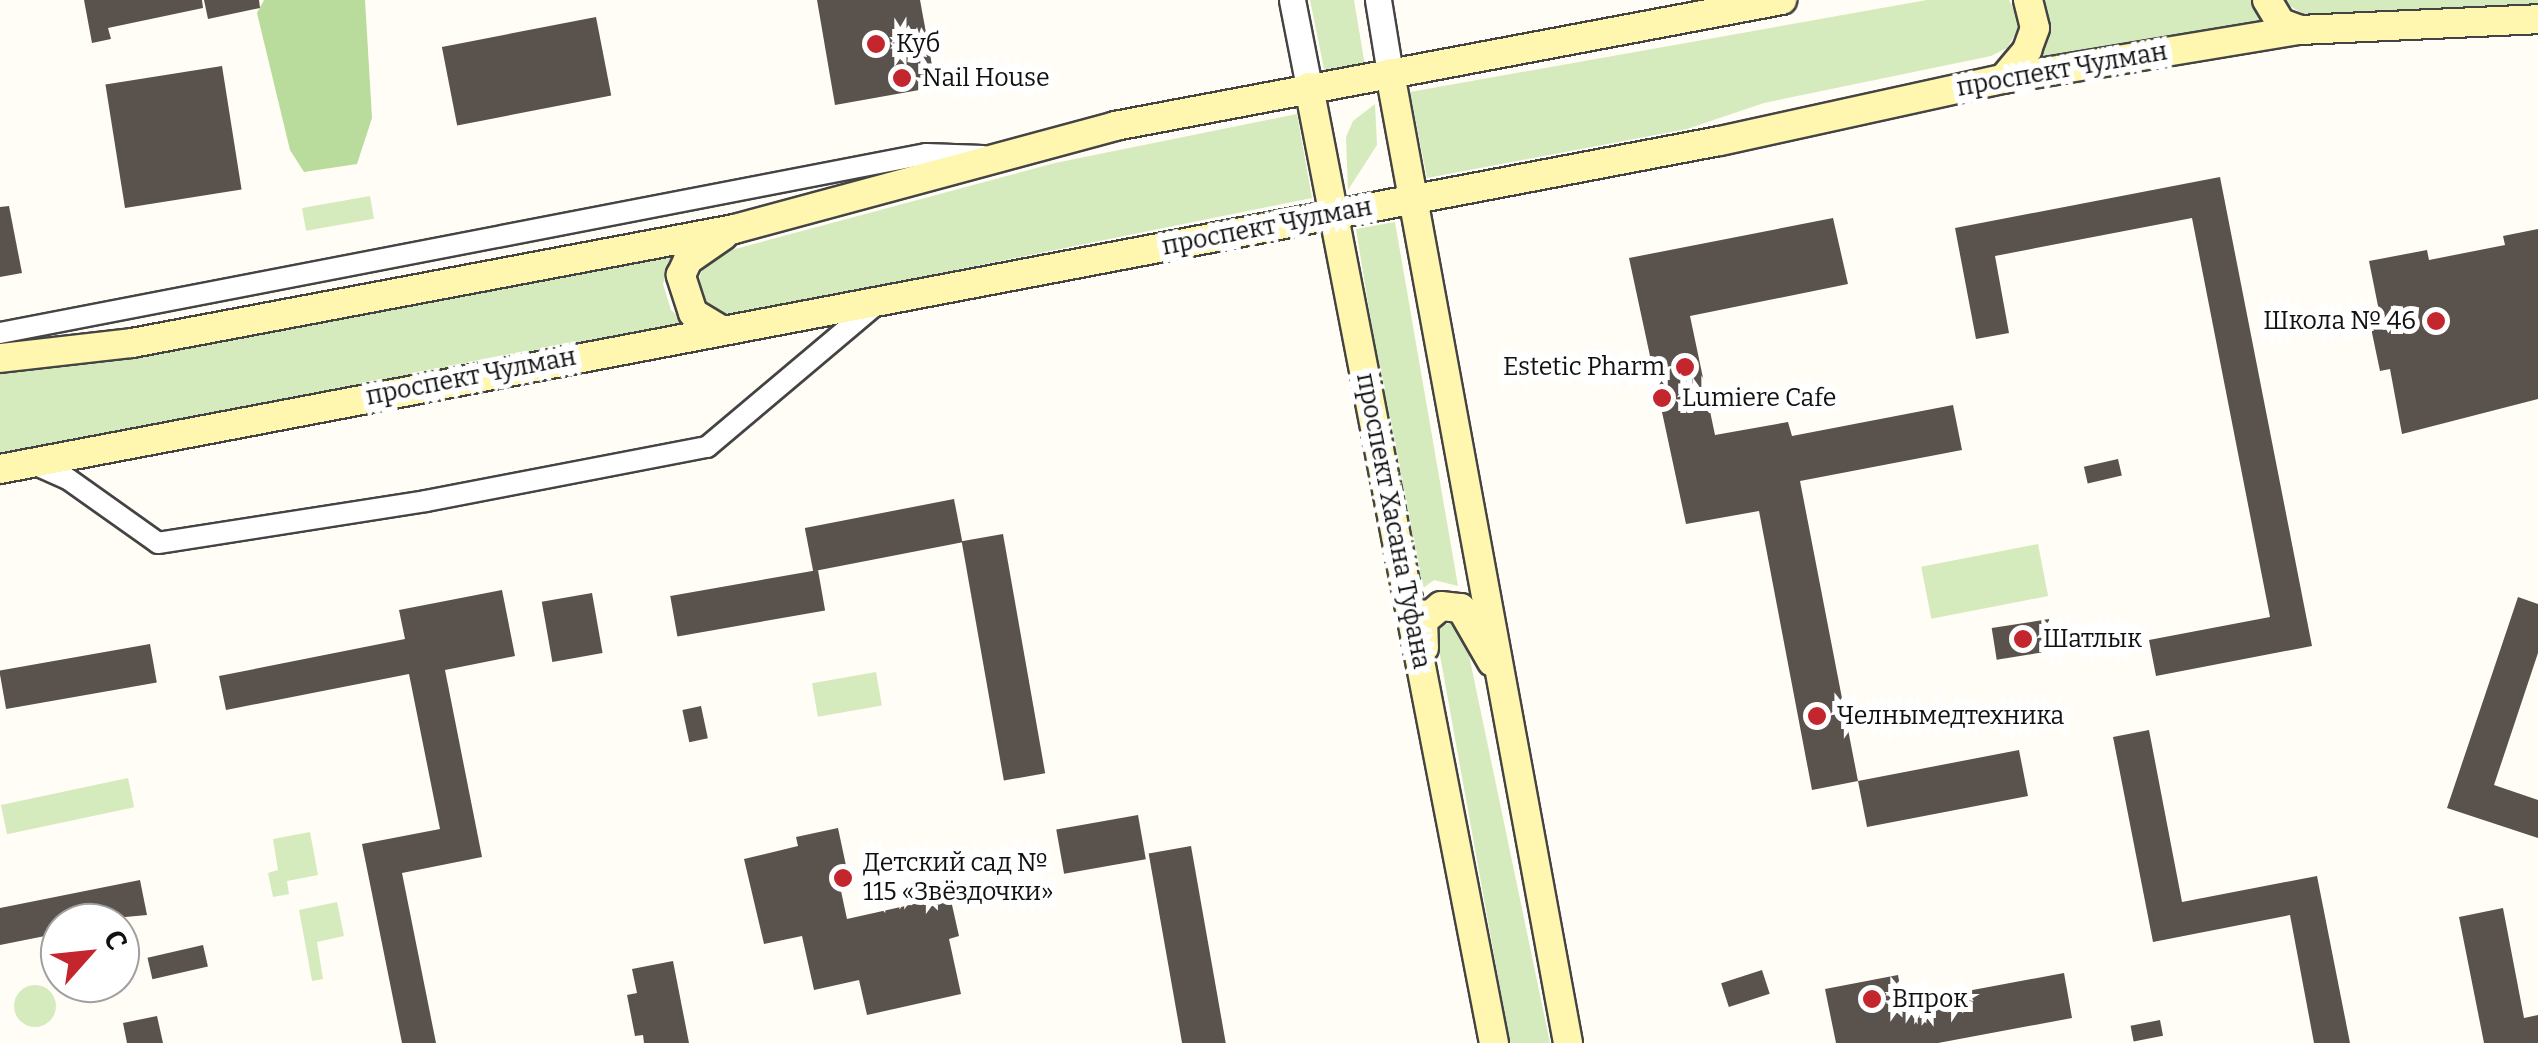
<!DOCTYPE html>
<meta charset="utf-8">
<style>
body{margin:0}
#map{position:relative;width:2538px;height:1043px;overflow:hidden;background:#fffdf5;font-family:Bitter,serif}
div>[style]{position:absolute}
.green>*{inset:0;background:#d5ebbd;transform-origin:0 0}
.round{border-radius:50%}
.forest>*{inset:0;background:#b9dc9c}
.building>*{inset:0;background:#5a524d;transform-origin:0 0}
.roads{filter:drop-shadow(2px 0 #444) drop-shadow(-2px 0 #444) drop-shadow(0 2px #444) drop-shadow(0 -2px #444)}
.minor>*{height:20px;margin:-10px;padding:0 10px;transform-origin:10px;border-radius:10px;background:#fff}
.tertiary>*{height:25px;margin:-12.5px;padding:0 12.5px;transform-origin:12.5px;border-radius:12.5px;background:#fff}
.secondary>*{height:28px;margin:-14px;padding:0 14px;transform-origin:14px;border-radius:14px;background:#fff6b0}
.dots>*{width:28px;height:28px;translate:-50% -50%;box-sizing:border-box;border:5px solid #fff;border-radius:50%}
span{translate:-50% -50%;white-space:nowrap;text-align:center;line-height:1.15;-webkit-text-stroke:10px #fff;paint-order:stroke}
.poi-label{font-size:25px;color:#111}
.left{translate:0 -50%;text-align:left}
.right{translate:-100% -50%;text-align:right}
.street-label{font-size:25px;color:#111}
.north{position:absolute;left:40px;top:903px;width:100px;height:100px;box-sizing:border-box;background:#fff;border:2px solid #a0a0a0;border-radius:50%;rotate:63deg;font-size:28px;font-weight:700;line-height:40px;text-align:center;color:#111}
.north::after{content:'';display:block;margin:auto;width:35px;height:45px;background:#c4262e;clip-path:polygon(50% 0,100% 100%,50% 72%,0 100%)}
</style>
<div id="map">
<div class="green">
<i style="clip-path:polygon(1310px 0,1354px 0,1365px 66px,1325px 74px)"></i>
<i style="clip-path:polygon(1927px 0,2009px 0,2021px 24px,2007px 48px,1991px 56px,1764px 103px,1687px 129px,1427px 178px,1410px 92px)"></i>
<i style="clip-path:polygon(2044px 0,2251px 0,2262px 23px,2040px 58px,2050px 23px)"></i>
<i style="clip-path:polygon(2281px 0,2538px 0,2538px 9px,2306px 16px)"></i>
<i style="clip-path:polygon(1375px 104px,1377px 145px,1348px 190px,1346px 137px,1353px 121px)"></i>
<i style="clip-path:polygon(1297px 114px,1312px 198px,734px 315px,717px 314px,695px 291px,705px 262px,720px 253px,1055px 163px)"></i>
<i style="left:370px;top:196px;width:23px;height:69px;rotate:80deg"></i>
<i style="clip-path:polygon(1395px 222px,1458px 586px,1434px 580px,1415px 594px,1356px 229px)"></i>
<i style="clip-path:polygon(673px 252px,663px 284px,671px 310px,684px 322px,0 456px,0 374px,236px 339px)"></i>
<i style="left:2038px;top:544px;width:53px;height:119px;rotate:79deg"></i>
<i style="clip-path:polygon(1455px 623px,1465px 636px,1550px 1043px,1510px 1043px,1436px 633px,1440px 625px)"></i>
<i style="left:876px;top:672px;width:34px;height:65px;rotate:80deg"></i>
<i style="left:128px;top:778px;width:30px;height:130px;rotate:78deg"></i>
<i style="clip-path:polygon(310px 832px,318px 875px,287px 881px,289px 894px,273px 897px,268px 873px,278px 870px,273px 839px)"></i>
<i style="clip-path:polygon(337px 902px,344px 936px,317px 942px,323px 979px,312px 981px,299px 910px)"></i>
<i class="round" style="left:14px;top:985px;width:42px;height:42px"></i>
</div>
<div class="forest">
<i style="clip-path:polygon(264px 0,365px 0,372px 118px,357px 164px,304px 172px,290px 150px,257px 13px)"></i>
</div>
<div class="building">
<i style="clip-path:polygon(84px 0,202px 0,203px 8px,108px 28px,111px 39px,92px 43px)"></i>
<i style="clip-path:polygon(204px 0,259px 0,260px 8px,208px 19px)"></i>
<i style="clip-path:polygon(817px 0,920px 0,936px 87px,835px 105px)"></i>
<i style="left:596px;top:17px;width:80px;height:157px;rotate:79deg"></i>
<i style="left:222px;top:66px;width:125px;height:118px;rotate:81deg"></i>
<i style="clip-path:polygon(2220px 177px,2312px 646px,2156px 676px,2149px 640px,2270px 617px,2192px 218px,1995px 256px,2009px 333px,1976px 339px,1955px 228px)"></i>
<i style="clip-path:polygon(9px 206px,22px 273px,0 277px,0 207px)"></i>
<i style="clip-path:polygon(1833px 218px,1848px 284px,1690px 316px,1715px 435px,1788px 422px,1792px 436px,1953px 405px,1962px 450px,1800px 481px,1858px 781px,2019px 750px,2028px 796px,1867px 827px,1858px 781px,1812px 790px,1759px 511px,1686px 524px,1629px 258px)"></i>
<i style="clip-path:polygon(2538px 229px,2538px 399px,2402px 434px,2390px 369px,2380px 371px,2371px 328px,2382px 326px,2369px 261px,2427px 250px,2429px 260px,2505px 245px,2503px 236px)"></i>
<i style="left:2118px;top:459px;width:17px;height:35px;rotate:77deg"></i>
<i style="left:954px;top:499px;width:44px;height:152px;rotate:79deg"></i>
<i style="left:1003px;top:534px;width:243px;height:42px;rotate:80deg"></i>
<i style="left:818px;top:570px;width:41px;height:150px;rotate:80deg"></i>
<i style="clip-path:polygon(502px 590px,515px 656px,445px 670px,482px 857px,402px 873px,436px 1043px,402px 1043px,362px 844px,440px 829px,409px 674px,226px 710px,219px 676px,405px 639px,399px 610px)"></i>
<i style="left:592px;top:593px;width:61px;height:51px;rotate:80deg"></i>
<i style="clip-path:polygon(2518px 597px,2538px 604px,2538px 653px,2494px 785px,2538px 800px,2538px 838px,2447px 808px)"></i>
<i style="left:2049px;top:619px;width:32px;height:58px;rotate:81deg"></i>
<i style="left:150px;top:644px;width:39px;height:153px;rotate:80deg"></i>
<i style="left:701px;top:706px;width:33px;height:19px;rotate:78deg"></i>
<i style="clip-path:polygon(2149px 730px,2182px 902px,2317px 876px,2350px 1043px,2314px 1043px,2290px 915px,2153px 942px,2113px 737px)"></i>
<i style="left:1138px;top:815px;width:45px;height:83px;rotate:80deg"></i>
<i style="clip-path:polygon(838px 828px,848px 875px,838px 877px,847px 919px,950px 896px,959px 936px,949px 939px,961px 994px,867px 1015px,859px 980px,814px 990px,802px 936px,764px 944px,744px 859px,798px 846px,796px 837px)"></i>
<i style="left:1191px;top:846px;width:200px;height:43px;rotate:80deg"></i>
<i style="clip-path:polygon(140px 880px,147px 915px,60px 923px,60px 933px,0 945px,0 908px)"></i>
<i style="clip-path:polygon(2503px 908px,2524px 1018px,2538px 1015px,2538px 1043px,2484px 1043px,2459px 917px)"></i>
<i style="left:203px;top:945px;width:22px;height:57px;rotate:77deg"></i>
<i style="clip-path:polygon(673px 961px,689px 1043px,644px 1043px,643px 1035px,635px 1036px,627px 995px,637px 993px,632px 969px)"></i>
<i style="left:1762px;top:970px;width:25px;height:43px;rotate:72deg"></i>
<i style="clip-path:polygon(2064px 973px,2072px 1018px,1938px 1043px,1836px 1043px,1825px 989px,1898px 975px,1903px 1003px)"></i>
<i style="clip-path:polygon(157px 1016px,163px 1043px,127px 1043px,123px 1023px)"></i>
<i style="left:2160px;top:1020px;width:16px;height:30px;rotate:79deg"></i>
</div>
<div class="roads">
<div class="minor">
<i style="left:0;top:333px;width:943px;rotate:-10.94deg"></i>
<i style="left:926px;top:154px;width:57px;rotate:2deg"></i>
<i style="left:34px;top:464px;width:37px;rotate:24deg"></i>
<i style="left:68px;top:479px;width:110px;rotate:35.4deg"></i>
<i style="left:158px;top:543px;width:271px;rotate:-8.9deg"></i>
<i style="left:426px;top:501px;width:286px;rotate:-10.9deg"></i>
<i style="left:707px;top:447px;width:217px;rotate:-40.1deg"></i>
</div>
<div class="tertiary">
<i style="left:1292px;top:0;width:89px;rotate:78.9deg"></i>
<i style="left:1378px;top:0;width:74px;rotate:80.7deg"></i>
</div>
<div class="secondary">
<i style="left:2267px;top:0;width:27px;rotate:59deg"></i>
<i style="left:2281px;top:23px;width:20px;rotate:20deg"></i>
<i style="left:1390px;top:73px;width:986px;rotate:79.6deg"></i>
<i style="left:2003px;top:79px;width:38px;rotate:-50deg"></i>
<i style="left:2027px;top:50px;width:23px;rotate:-70deg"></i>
<i style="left:2035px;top:28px;width:29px;rotate:-104deg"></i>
<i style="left:1309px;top:87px;width:974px;rotate:79.05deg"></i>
<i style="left:718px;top:328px;width:29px;rotate:-149deg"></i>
<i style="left:693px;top:313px;width:40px;rotate:-108deg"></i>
<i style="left:681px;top:275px;width:17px;rotate:-65deg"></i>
<i style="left:688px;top:260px;width:44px;rotate:-34.8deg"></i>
<i style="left:0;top:358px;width:133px;rotate:-6.5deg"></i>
<i style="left:132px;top:343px;width:613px;rotate:-10.72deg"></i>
<i style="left:734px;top:229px;width:395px;rotate:-15.1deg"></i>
<i style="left:1115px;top:126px;width:679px;rotate:-10.7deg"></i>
<i style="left:0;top:469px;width:1751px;rotate:-10.8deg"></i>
<i style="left:1720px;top:141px;width:290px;rotate:-12.4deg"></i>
<i style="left:2003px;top:79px;width:301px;rotate:-9.4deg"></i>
<i style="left:2300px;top:30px;width:238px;rotate:-2.6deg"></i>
<i style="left:1424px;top:648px;width:27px;rotate:-92deg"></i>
<i style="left:1423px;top:621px;width:23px;rotate:-40deg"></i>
<i style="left:1441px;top:606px;width:20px;rotate:6deg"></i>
<i style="left:1461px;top:608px;width:62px;rotate:60.1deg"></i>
</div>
</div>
<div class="dots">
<i style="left:876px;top:44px;background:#c4262e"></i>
<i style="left:902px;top:78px;background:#c4262e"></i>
<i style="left:2436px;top:321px;background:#c4262e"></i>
<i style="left:1685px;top:367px;background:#c4262e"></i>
<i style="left:1662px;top:398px;background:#c4262e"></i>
<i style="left:2023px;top:639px;background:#c4262e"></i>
<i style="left:1817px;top:716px;background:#c4262e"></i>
<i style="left:843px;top:878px;background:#c4262e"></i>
<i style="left:1872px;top:999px;background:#c4262e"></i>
</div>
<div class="poi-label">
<span class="left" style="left:896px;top:44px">Куб</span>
<span class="left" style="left:922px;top:78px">Nail House</span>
<span class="right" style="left:2416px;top:321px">Школа № 46</span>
<span class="right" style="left:1665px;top:367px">Estetic Pharm</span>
<span class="left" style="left:1682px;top:398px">Lumiere Cafe</span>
<span class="left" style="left:2043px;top:639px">Шатлык</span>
<span class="left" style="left:1837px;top:716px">Челнымедтехника</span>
<span class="left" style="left:863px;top:878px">Детский сад №<br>115 «Звёздочки»</span>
<span class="left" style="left:1892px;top:999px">Впрок</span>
</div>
<div class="street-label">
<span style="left:2062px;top:70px;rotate:-10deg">проспект Чулман</span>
<span style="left:1267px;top:227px;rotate:-11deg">проспект Чулман</span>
<span style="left:471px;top:377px;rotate:-11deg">проспект Чулман</span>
<span style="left:1393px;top:521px;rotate:79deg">проспект Хасана Туфана</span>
</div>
<div class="north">С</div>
</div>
